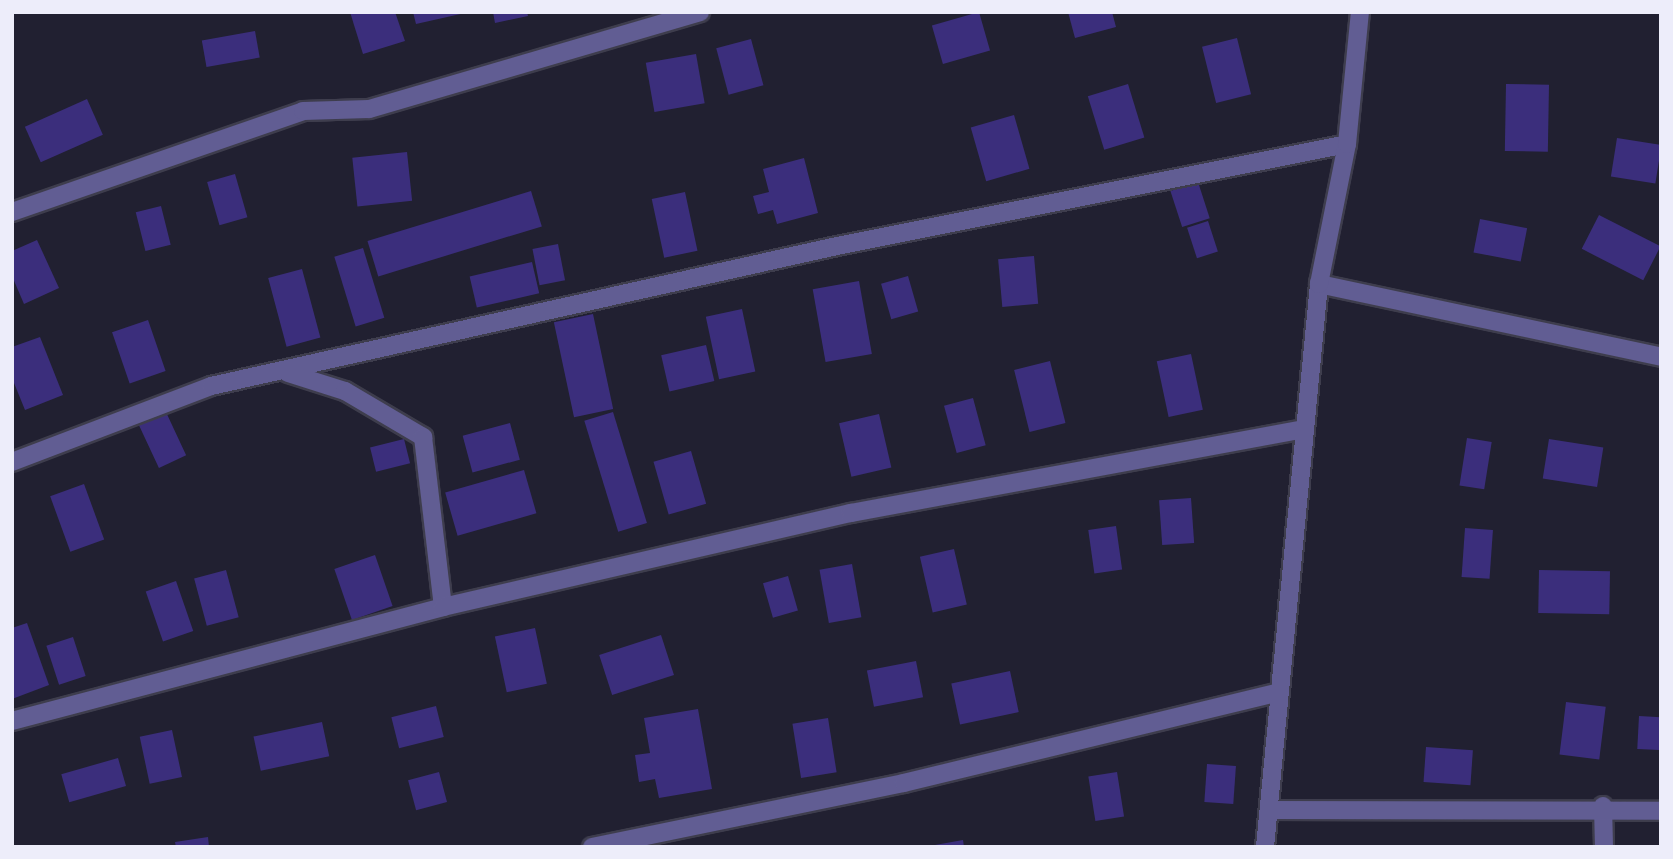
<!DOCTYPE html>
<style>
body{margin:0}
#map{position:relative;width:1673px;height:859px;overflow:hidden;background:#212031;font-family:"DejaVu Sans",sans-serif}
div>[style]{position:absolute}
.building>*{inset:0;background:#3b2e7c;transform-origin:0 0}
.roads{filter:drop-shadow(2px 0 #3e3d4d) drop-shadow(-2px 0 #3e3d4d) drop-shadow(0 2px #3e3d4d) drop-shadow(0 -2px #3e3d4d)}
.minor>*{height:18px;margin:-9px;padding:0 9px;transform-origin:9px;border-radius:9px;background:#615d93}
span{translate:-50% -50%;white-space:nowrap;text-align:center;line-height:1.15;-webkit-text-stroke:5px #212031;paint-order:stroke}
.frame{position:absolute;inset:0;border:14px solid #ededfa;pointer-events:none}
</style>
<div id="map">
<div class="building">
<i style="clip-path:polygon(350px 12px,395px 12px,405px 41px,363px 54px)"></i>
<i style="clip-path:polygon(413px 12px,465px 12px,465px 13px,416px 24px)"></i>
<i style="clip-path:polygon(493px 12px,527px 12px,528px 16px,495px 23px)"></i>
<i style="left:979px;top:12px;width:40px;height:49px;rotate:74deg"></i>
<i style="clip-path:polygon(1068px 12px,1112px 12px,1116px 27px,1075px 38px)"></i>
<i style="left:255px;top:31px;width:27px;height:54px;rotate:80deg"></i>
<i style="left:1237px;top:38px;width:58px;height:36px;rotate:76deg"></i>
<i style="left:751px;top:39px;width:48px;height:36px;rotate:75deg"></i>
<i style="left:696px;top:54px;width:50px;height:51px;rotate:80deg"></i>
<i style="left:1128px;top:84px;width:56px;height:42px;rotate:73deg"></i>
<i style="left:1506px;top:84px;width:43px;height:67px;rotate:1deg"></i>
<i style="left:87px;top:99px;width:39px;height:68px;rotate:66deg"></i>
<i style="left:1014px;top:115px;width:56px;height:45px;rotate:74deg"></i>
<i style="left:1617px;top:138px;width:45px;height:39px;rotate:9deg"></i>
<i style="left:407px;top:152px;width:49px;height:55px;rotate:84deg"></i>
<i style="clip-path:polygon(804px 158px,818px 213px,777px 224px,773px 210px,758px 214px,753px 196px,769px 192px,763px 169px)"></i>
<i style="left:235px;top:174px;width:45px;height:29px;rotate:74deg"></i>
<i style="left:1198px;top:182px;width:38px;height:29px;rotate:72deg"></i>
<i style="left:531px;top:191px;width:37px;height:171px;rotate:73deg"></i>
<i style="left:685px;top:192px;width:60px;height:34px;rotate:78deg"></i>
<i style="left:161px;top:206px;width:40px;height:26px;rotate:76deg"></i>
<i style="left:1599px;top:215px;width:69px;height:38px;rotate:27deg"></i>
<i style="left:1480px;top:219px;width:48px;height:34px;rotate:11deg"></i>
<i style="left:1208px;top:221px;width:32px;height:22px;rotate:72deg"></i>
<i style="clip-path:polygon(37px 240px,59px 288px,24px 304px,12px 276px,12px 251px)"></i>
<i style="left:558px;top:244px;width:37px;height:26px;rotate:79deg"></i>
<i style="left:363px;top:248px;width:73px;height:30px;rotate:73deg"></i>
<i style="left:1034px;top:256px;width:48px;height:36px;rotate:85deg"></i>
<i style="left:532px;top:262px;width:32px;height:64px;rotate:77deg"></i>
<i style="left:302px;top:269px;width:71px;height:35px;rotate:75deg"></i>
<i style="left:908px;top:276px;width:37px;height:28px;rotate:74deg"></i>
<i style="left:859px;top:281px;width:74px;height:47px;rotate:80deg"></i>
<i style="left:742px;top:309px;width:64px;height:37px;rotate:78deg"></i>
<i style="left:593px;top:314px;width:97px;height:40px;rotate:78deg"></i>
<i style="left:148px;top:320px;width:54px;height:38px;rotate:71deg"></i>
<i style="clip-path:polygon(40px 337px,63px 395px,25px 410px,12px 378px,12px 347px)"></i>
<i style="left:706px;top:345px;width:37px;height:46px;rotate:77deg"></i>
<i style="left:1191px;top:354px;width:57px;height:35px;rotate:78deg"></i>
<i style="left:1050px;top:361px;width:64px;height:37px;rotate:76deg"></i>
<i style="left:973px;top:398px;width:49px;height:30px;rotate:75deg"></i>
<i style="left:165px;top:410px;width:50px;height:30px;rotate:65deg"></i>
<i style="left:613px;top:412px;width:116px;height:30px;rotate:73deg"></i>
<i style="left:879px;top:414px;width:55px;height:41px;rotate:77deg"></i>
<i style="left:510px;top:423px;width:38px;height:49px;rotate:75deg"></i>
<i style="left:1467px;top:438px;width:25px;height:48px;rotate:9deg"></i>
<i style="left:404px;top:439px;width:25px;height:35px;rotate:76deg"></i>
<i style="left:1549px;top:439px;width:55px;height:40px;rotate:9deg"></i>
<i style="left:691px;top:451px;width:55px;height:39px;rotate:74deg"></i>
<i style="left:524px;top:470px;width:45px;height:82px;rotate:74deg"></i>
<i style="left:84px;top:484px;width:59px;height:36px;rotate:70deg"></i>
<i style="left:1191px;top:498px;width:45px;height:32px;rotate:86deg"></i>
<i style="left:1116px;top:526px;width:44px;height:28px;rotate:82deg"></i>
<i style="left:1465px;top:528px;width:28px;height:49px;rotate:4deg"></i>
<i style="left:954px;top:549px;width:57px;height:35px;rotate:77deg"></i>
<i style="left:375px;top:555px;width:54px;height:43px;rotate:71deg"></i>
<i style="left:852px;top:564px;width:54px;height:33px;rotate:80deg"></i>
<i style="left:226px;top:570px;width:49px;height:33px;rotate:75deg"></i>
<i style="left:1539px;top:570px;width:71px;height:43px;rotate:1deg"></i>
<i style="left:788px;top:576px;width:36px;height:26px;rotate:74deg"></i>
<i style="left:176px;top:581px;width:53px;height:32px;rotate:71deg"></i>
<i style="clip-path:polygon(27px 623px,49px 685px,12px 699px,12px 628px)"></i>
<i style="left:535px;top:628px;width:57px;height:41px;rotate:78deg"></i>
<i style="left:661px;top:635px;width:42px;height:65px;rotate:72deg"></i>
<i style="left:73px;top:637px;width:41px;height:28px;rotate:72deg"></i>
<i style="left:916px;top:661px;width:37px;height:50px;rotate:79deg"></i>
<i style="left:1010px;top:671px;width:42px;height:60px;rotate:78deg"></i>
<i style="left:1566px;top:702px;width:40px;height:53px;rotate:7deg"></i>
<i style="left:436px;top:706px;width:32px;height:46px;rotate:76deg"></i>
<i style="clip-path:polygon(698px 709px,712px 789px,659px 798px,655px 779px,639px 782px,635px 755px,650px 753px,644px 718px)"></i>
<i style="left:1639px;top:716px;width:22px;height:33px;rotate:3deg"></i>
<i style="left:828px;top:718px;width:55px;height:36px;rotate:81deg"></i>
<i style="left:322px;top:722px;width:35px;height:70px;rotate:78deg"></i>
<i style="left:172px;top:730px;width:48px;height:33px;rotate:78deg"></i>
<i style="left:1426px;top:747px;width:47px;height:35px;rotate:4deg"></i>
<i style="left:118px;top:758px;width:29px;height:59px;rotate:74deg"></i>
<i style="left:1207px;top:764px;width:29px;height:38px;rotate:4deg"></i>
<i style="left:439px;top:772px;width:31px;height:32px;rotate:75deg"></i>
<i style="left:1117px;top:772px;width:45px;height:29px;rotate:81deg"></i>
<i style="clip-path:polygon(208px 837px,209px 847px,176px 847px,175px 842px)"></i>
<i style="clip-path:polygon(963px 840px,964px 847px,935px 847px,935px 845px)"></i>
</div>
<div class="roads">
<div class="minor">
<i style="left:12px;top:212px;width:308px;rotate:-19.1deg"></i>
<i style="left:303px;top:111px;width:66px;rotate:-1.7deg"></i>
<i style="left:369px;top:109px;width:345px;rotate:-16.3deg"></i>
<i style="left:1319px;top:284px;width:350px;rotate:12deg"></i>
<i style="left:288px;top:373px;width:60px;rotate:17.5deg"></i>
<i style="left:345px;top:391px;width:91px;rotate:30.5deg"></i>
<i style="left:423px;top:437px;width:171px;rotate:83.3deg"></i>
<i style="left:12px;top:462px;width:213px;rotate:-20.9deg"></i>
<i style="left:211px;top:386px;width:641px;rotate:-12.61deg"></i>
<i style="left:837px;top:246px;width:520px;rotate:-11.31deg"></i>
<i style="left:12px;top:721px;width:446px;rotate:-14.8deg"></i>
<i style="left:443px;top:607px;width:419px;rotate:-13deg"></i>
<i style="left:851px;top:513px;width:461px;rotate:-10.5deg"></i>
<i style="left:1603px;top:806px;width:41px;rotate:88.6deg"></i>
<i style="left:1270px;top:810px;width:391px;rotate:0.1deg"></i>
<i style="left:592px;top:847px;width:318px;rotate:-11.6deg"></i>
<i style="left:904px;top:783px;width:382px;rotate:-13.6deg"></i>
<i style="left:1265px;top:847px;width:566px;rotate:-84.52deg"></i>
<i style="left:1319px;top:284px;width:143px;rotate:-78.7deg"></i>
<i style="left:1347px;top:144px;width:133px;rotate:-84.4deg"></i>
</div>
</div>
<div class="frame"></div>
</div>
